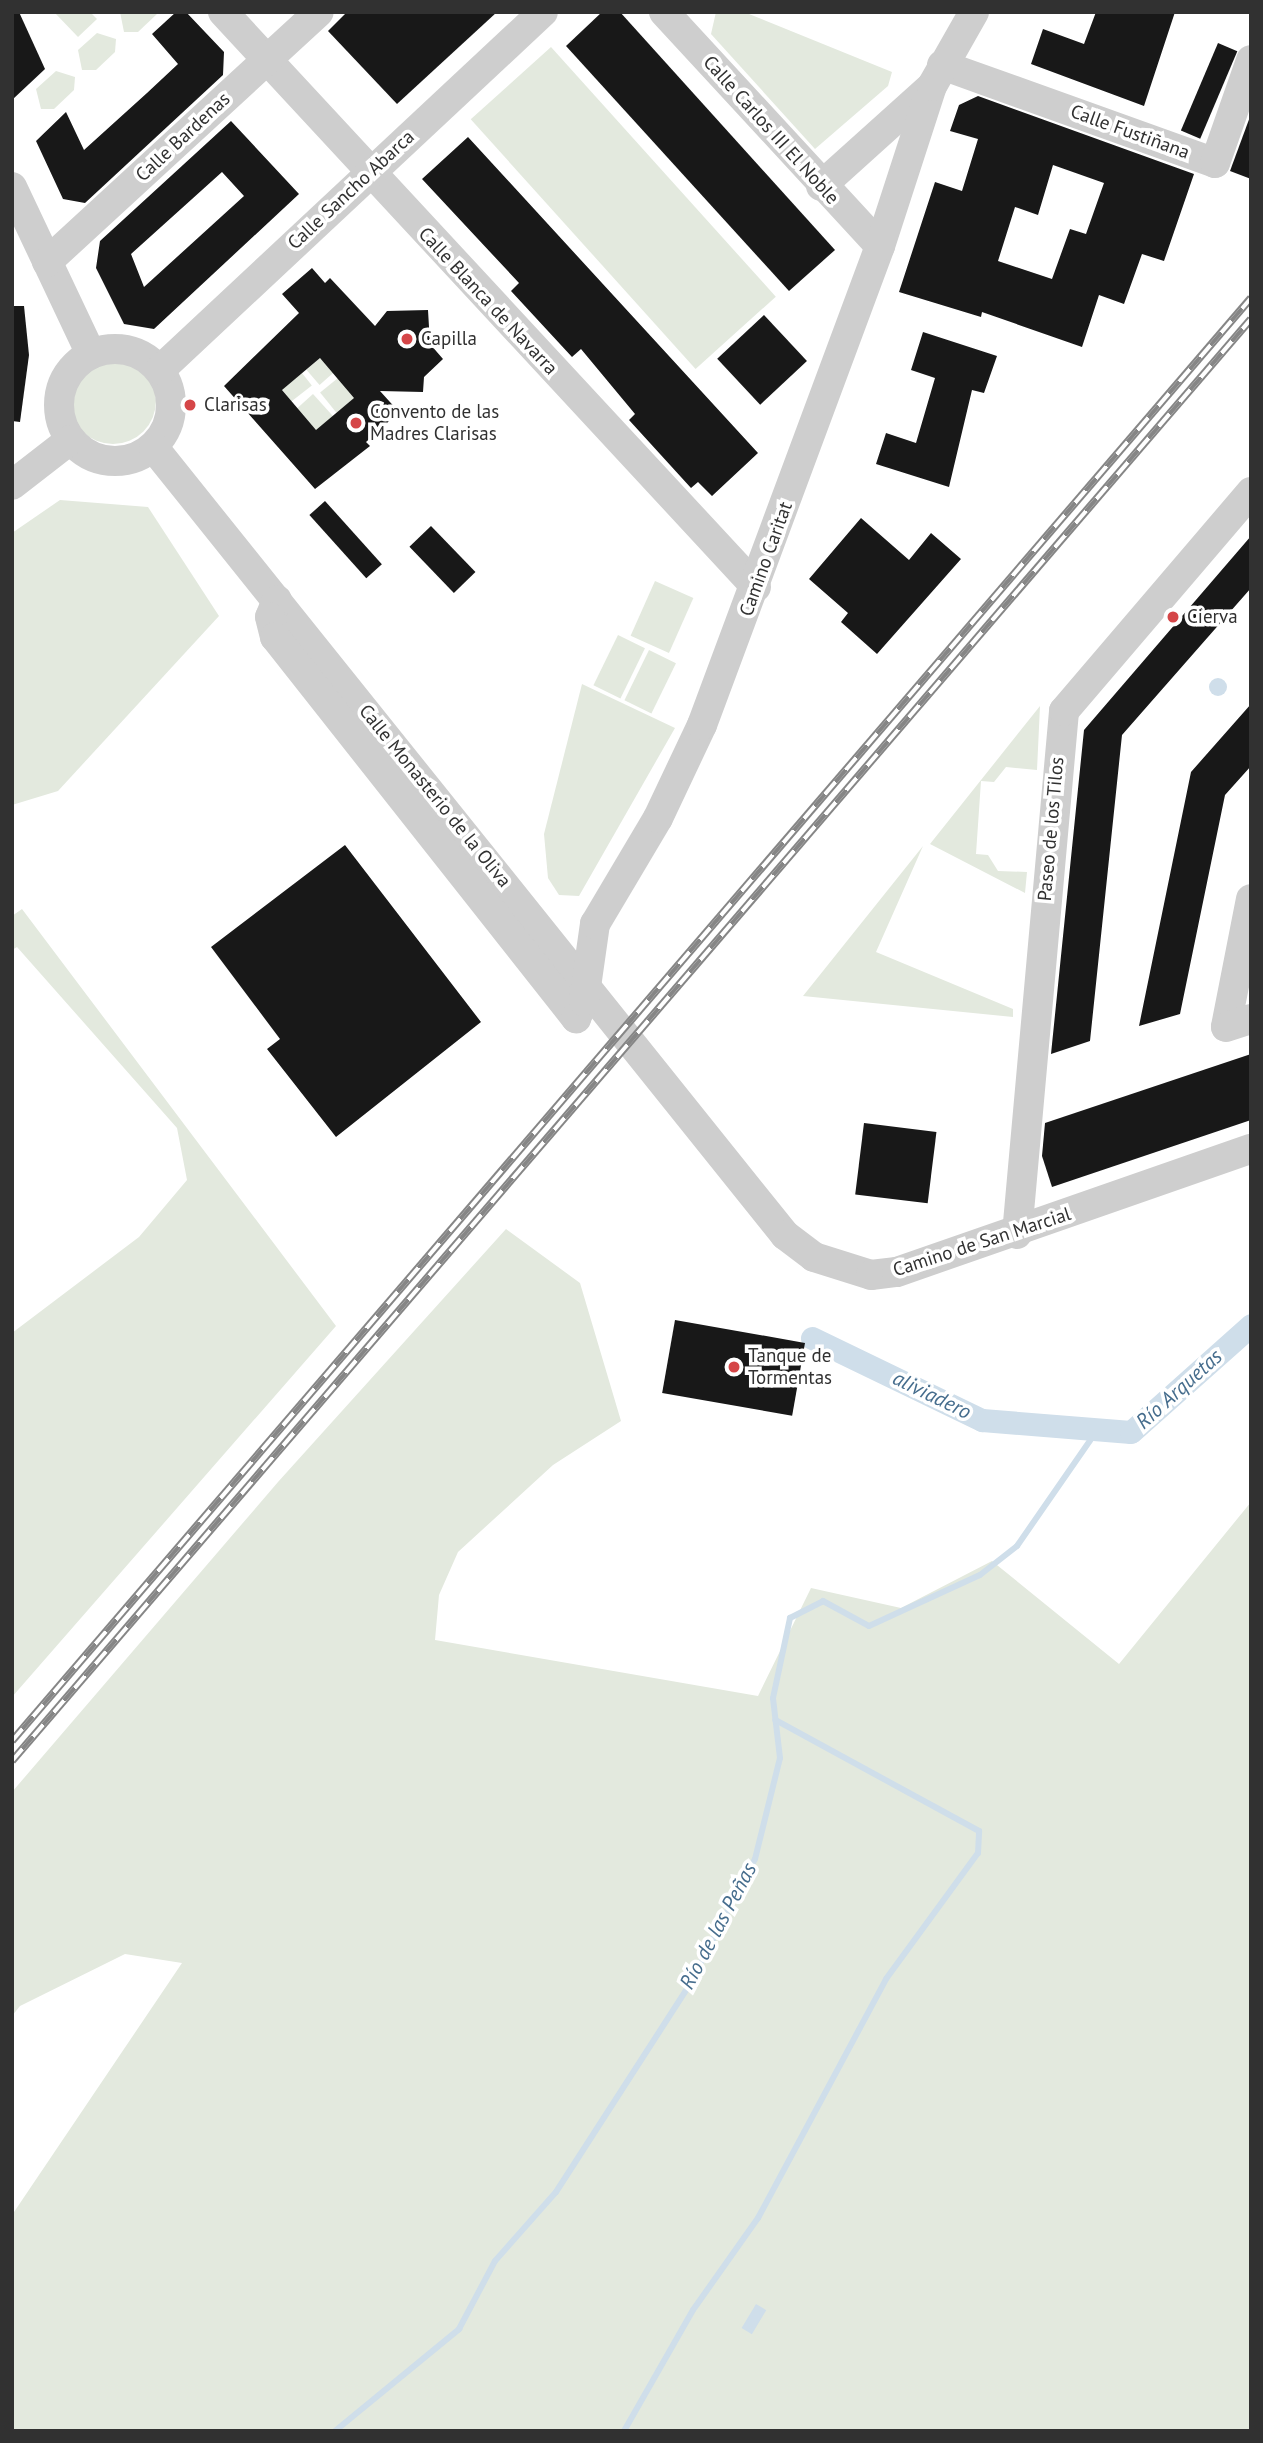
<!DOCTYPE html>
<meta charset="utf-8">
<style>
body{margin:0}
#map{position:relative;width:1263px;height:2443px;overflow:hidden;background:#fff;font-family:"PT Sans",sans-serif}
div>[style]{position:absolute}
.green>*{inset:0;background:#e3e9de;transform-origin:0 0}
.round{border-radius:50%}
.water>*{inset:0;background:#cfdeea;transform-origin:0 0}
.stream>*{height:6px;margin:-3px;padding:0 3px;transform-origin:3px;border-radius:3px;background:#cfdeea}
.canal>*{height:23px;margin:-11.5px;padding:0 11.5px;transform-origin:11.5px;border-radius:11.5px;background:#cfdeea}
.building>*{inset:0;background:#181818;transform-origin:0 0}
.minor>*{height:30px;margin:-15px;padding:0 15px;transform-origin:15px;border-radius:15px;background:#cecece}
.minor>.ring{margin:-15px;padding:0;box-sizing:content-box;background:none;border:30px solid #cecece;border-radius:50%}
.rail>*{height:8px;margin-top:-4px;transform-origin:0;background:repeating-linear-gradient(90deg,#fff 0 16px,#868686 0 32px);box-sizing:border-box;border-block:2px solid #868686}
.dots>*{width:19px;height:19px;translate:-50% -50%;box-sizing:border-box;border:4px solid #fff;border-radius:50%}
span{translate:-50% -50%;white-space:nowrap;text-align:center;line-height:1.15;-webkit-text-stroke:7px #fff;paint-order:stroke}
.street-label{font-size:19px;color:#313131}
.poi-label{font-size:19px;color:#313131}
.left{translate:0 -50%;text-align:left}
.water-label{font-size:21px;color:#466d8d;font-style:italic}
.frame{position:absolute;inset:0;border:14px solid #313131;pointer-events:none}
</style>
<div id="map">
<div class="green">
<i style="clip-path:polygon(54px 12px,90px 12px,97px 19px,78px 37px)"></i>
<i style="clip-path:polygon(120px 12px,156px 12px,157px 14px,138px 32px,124px 32px)"></i>
<i style="clip-path:polygon(716px 12px,744px 12px,892px 72px,888px 86px,815px 149px,711px 34px)"></i>
<i style="clip-path:polygon(97px 33px,116px 39px,115px 52px,96px 70px,82px 70px,78px 50px)"></i>
<i style="left:551px;top:47px;width:336px;height:108px;rotate:48deg"></i>
<i style="clip-path:polygon(56px 71px,75px 77px,74px 90px,54px 109px,41px 109px,36px 89px)"></i>
<i style="left:320px;top:358px;width:20px;height:18px;rotate:49deg"></i>
<i class="round" style="left:70px;top:358px;width:86px;height:86px"></i>
<i style="left:302px;top:373px;width:16px;height:26px;rotate:52deg"></i>
<i style="left:338px;top:378px;width:26px;height:23px;rotate:51deg"></i>
<i style="left:313px;top:394px;width:30px;height:22px;rotate:48deg"></i>
<i style="clip-path:polygon(60px 500px,148px 507px,219px 616px,58px 791px,12px 805px,12px 533px)"></i>
<i style="left:655px;top:581px;width:42px;height:60px;rotate:24deg"></i>
<i style="left:618px;top:635px;width:30px;height:56px;rotate:26deg"></i>
<i style="left:649px;top:650px;width:30px;height:56px;rotate:26deg"></i>
<i style="clip-path:polygon(582px 684px,675px 728px,579px 896px,559px 895px,548px 878px,544px 834px)"></i>
<i style="clip-path:polygon(1040px 706px,1037px 770px,1006px 767px,994px 782px,981px 781px,976px 854px,988px 855px,998px 871px,1027px 872px,1025px 893px,930px 844px)"></i>
<i style="clip-path:polygon(923px 846px,876px 952px,1013px 1009px,1013px 1017px,803px 996px)"></i>
<i style="clip-path:polygon(22px 909px,336px 1326px,12px 1697px,12px 1333px,139px 1237px,187px 1180px,177px 1128px,17px 947px,12px 950px,12px 916px)"></i>
<i style="clip-path:polygon(506px 1229px,580px 1283px,621px 1421px,553px 1465px,458px 1552px,439px 1595px,435px 1640px,758px 1696px,811px 1588px,901px 1608px,992px 1561px,1119px 1664px,1251px 1502px,1251px 2431px,12px 2431px,12px 2215px,182px 1963px,125px 1954px,20px 2006px,12px 2016px,12px 1792px,278px 1482px)"></i>
</div>
<div class="water">
<i class="round" style="left:1209px;top:678px;width:18px;height:18px"></i>
<i style="left:756px;top:2304px;width:12px;height:28px;rotate:31deg"></i>
</div>
<div class="stream">
<i style="left:335px;top:2431px;width:161px;rotate:-39.4deg"></i>
<i style="left:459px;top:2329px;width:77px;rotate:-62.1deg"></i>
<i style="left:495px;top:2261px;width:92px;rotate:-48.5deg"></i>
<i style="left:556px;top:2192px;width:244px;rotate:-57.2deg"></i>
<i style="left:688px;top:1987px;width:144px;rotate:-62.4deg"></i>
<i style="left:755px;top:1859px;width:104px;rotate:-76.1deg"></i>
<i style="left:780px;top:1758px;width:60px;rotate:-96.7deg"></i>
<i style="left:773px;top:1698px;width:82px;rotate:-78deg"></i>
<i style="left:790px;top:1618px;width:37px;rotate:-27deg"></i>
<i style="left:823px;top:1601px;width:52px;rotate:28.5deg"></i>
<i style="left:869px;top:1626px;width:122px;rotate:-24.7deg"></i>
<i style="left:980px;top:1575px;width:47px;rotate:-38.1deg"></i>
<i style="left:1017px;top:1546px;width:146px;rotate:-55.3deg"></i>
<i style="left:624px;top:2431px;width:139px;rotate:-60.3deg"></i>
<i style="left:693px;top:2310px;width:113px;rotate:-54.8deg"></i>
<i style="left:758px;top:2218px;width:271px;rotate:-61.8deg"></i>
<i style="left:886px;top:1979px;width:156px;rotate:-53.9deg"></i>
<i style="left:978px;top:1853px;width:22px;rotate:-87deg"></i>
<i style="left:979px;top:1831px;width:232px;rotate:-151.4deg"></i>
</div>
<div class="canal">
<i style="left:812px;top:1338px;width:189px;rotate:25.8deg"></i>
<i style="left:982px;top:1420px;width:149px;rotate:4.6deg"></i>
<i style="left:1131px;top:1432px;width:161px;rotate:-41.7deg"></i>
</div>
<div class="building">
<i style="clip-path:polygon(12px 12px,19px 12px,45px 69px,12px 100px)"></i>
<i style="clip-path:polygon(176px 12px,186px 12px,224px 52px,223px 75px,85px 203px,63px 199px,36px 141px,66px 112px,84px 150px,147px 93px,178px 64px,152px 34px)"></i>
<i style="clip-path:polygon(347px 12px,497px 12px,397px 104px,328px 31px)"></i>
<i style="clip-path:polygon(602px 12px,620px 12px,835px 250px,789px 291px,566px 46px)"></i>
<i style="clip-path:polygon(1096px 12px,1175px 12px,1144px 106px,1031px 64px,1043px 29px,1084px 44px)"></i>
<i style="left:1218px;top:43px;width:21px;height:95px;rotate:23deg"></i>
<i style="clip-path:polygon(evenodd,978px 96px,1194px 174px,1164px 261px,1142px 254px,1124px 304px,1099px 295px,1082px 347px,982px 312px,981px 317px,899px 292px,935px 182px,962px 191px,978px 139px,950px 131px,959px 105px,978px 96px,1053px 165px,1104px 183px,1086px 234px,1070px 229px,1052px 279px,998px 261px,1015px 207px,1038px 215px,1053px 165px)"></i>
<i style="clip-path:polygon(1251px 114px,1251px 179px,1230px 171px)"></i>
<i style="clip-path:polygon(evenodd,231px 121px,299px 194px,154px 329px,124px 324px,96px 268px,100px 241px,231px 121px,222px 172px,244px 196px,144px 287px,131px 254px,222px 172px)"></i>
<i style="clip-path:polygon(468px 137px,758px 453px,712px 496px,698px 482px,691px 488px,629px 420px,635px 414px,581px 349px,572px 357px,511px 291px,519px 283px,422px 179px)"></i>
<i style="clip-path:polygon(evenodd,312px 268px,325px 283px,330px 278px,375px 326px,387px 311px,428px 310px,430px 344px,443px 359px,424px 377px,423px 392px,380px 391px,399px 412px,366px 442px,370px 446px,315px 489px,224px 386px,299px 313px,282px 294px,312px 268px,320px 358px,354px 398px,316px 430px,282px 390px,320px 358px)"></i>
<i style="clip-path:polygon(12px 306px,24px 306px,29px 355px,20px 422px,12px 421px)"></i>
<i style="left:764px;top:315px;width:63px;height:64px;rotate:47deg"></i>
<i style="clip-path:polygon(923px 332px,997px 356px,984px 393px,972px 390px,949px 487px,876px 464px,886px 433px,916px 443px,935px 378px,911px 370px)"></i>
<i style="left:325px;top:501px;width:85px;height:21px;rotate:48deg"></i>
<i style="clip-path:polygon(861px 518px,909px 560px,931px 533px,961px 559px,877px 654px,841px 622px,848px 613px,809px 579px)"></i>
<i style="left:431px;top:526px;width:64px;height:30px;rotate:46deg"></i>
<i style="clip-path:polygon(1251px 536px,1251px 588px,1122px 735px,1090px 1041px,1051px 1054px,1084px 730px)"></i>
<i style="clip-path:polygon(1251px 704px,1251px 766px,1225px 795px,1180px 1014px,1139px 1026px,1191px 772px)"></i>
<i style="clip-path:polygon(345px 845px,481px 1022px,336px 1137px,267px 1049px,280px 1039px,211px 947px)"></i>
<i style="clip-path:polygon(1251px 1054px,1251px 1120px,1052px 1187px,1042px 1156px,1045px 1123px)"></i>
<i style="left:864px;top:1123px;width:73px;height:72px;rotate:7deg"></i>
<i style="left:675px;top:1320px;width:132px;height:74px;rotate:10deg"></i>
</div>
<div class="minor">
<i style="left:223px;top:12px;width:784px;rotate:47.17deg"></i>
<i style="left:664px;top:12px;width:318px;rotate:47.3deg"></i>
<i style="left:942px;top:65px;width:290px;rotate:19.7deg"></i>
<i style="left:1215px;top:163px;width:109px;rotate:-70.7deg"></i>
<i style="left:821px;top:186px;width:147px;rotate:-42deg"></i>
<i style="left:12px;top:187px;width:185px;rotate:64.7deg"></i>
<i style="left:47px;top:262px;width:369px;rotate:-42.6deg"></i>
<i class="ring" style="left:59px;top:349px;width:82px;height:82px"></i>
<i style="left:160px;top:370px;width:524px;rotate:-43.07deg"></i>
<i style="left:154px;top:448px;width:1009px;rotate:51.28deg"></i>
<i style="left:785px;top:1235px;width:36px;rotate:37deg"></i>
<i style="left:814px;top:1257px;width:60px;rotate:17.5deg"></i>
<i style="left:871px;top:1275px;width:26px;rotate:-7deg"></i>
<i style="left:897px;top:1272px;width:375px;rotate:-19.2deg"></i>
<i style="left:12px;top:485px;width:73px;rotate:-37.8deg"></i>
<i style="left:277px;top:600px;width:18px;rotate:112deg"></i>
<i style="left:270px;top:617px;width:21px;rotate:76deg"></i>
<i style="left:275px;top:637px;width:486px;rotate:51.7deg"></i>
<i style="left:576px;top:1018px;width:19px;rotate:-65deg"></i>
<i style="left:584px;top:1001px;width:78px;rotate:-81.9deg"></i>
<i style="left:595px;top:924px;width:123px;rotate:-59.3deg"></i>
<i style="left:658px;top:818px;width:103px;rotate:-64.7deg"></i>
<i style="left:702px;top:725px;width:511px;rotate:-69.61deg"></i>
<i style="left:880px;top:246px;width:168px;rotate:-72deg"></i>
<i style="left:932px;top:86px;width:85px;rotate:-60.4deg"></i>
<i style="left:1251px;top:899px;width:130px;rotate:101.1deg"></i>
<i style="left:1226px;top:1027px;width:26px;rotate:-18deg"></i>
<i style="left:1017px;top:1234px;width:525px;rotate:-84.86deg"></i>
<i style="left:1064px;top:711px;width:288px;rotate:-49.5deg"></i>
</div>
<div class="rail">
<i style="left:12px;top:1741px;width:1902px;rotate:-49.35deg"></i>
<i style="left:12px;top:1761px;width:1901px;rotate:-49.33deg"></i>
</div>
<div class="dots">
<i style="left:407px;top:339px;background:#d54648"></i>
<i style="left:190px;top:405px;background:#d54648"></i>
<i style="left:356px;top:423px;background:#d54648"></i>
<i style="left:1173px;top:617px;background:#d54648"></i>
<i style="left:734px;top:1367px;background:#d54648"></i>
</div>
<div class="street-label">
<span style="left:771px;top:130px;rotate:48deg">Calle Carlos III El Noble</span>
<span style="left:1130px;top:132px;rotate:20deg">Calle Fustiñana</span>
<span style="left:183px;top:137px;rotate:-43deg">Calle Bardenas</span>
<span style="left:351px;top:190px;rotate:-43deg">Calle Sancho Abarca</span>
<span style="left:488px;top:301px;rotate:47deg">Calle Blanca de Navarra</span>
<span style="left:766px;top:559px;rotate:-70deg">Camino Caritat</span>
<span style="left:435px;top:796px;rotate:51deg">Calle Monasterio de la Oliva</span>
<span style="left:1051px;top:829px;rotate:-85deg">Paseo de los Tilos</span>
<span style="left:982px;top:1242px;rotate:-18deg">Camino de San Marcial</span>
</div>
<div class="poi-label">
<span class="left" style="left:421px;top:339px">Capilla</span>
<span class="left" style="left:204px;top:405px">Clarisas</span>
<span class="left" style="left:370px;top:423px">Convento de las<br>Madres Clarisas</span>
<span class="left" style="left:1187px;top:617px">Cierva</span>
<span class="left" style="left:748px;top:1367px">Tanque de<br>Tormentas</span>
</div>
<div class="water-label">
<span style="left:1179px;top:1389px;rotate:-42deg">Río Arquetas</span>
<span style="left:932px;top:1395px;rotate:26deg">aliviadero</span>
<span style="left:718px;top:1926px;rotate:-62deg">Río de las Peñas</span>
</div>
<div class="frame"></div>
</div>
